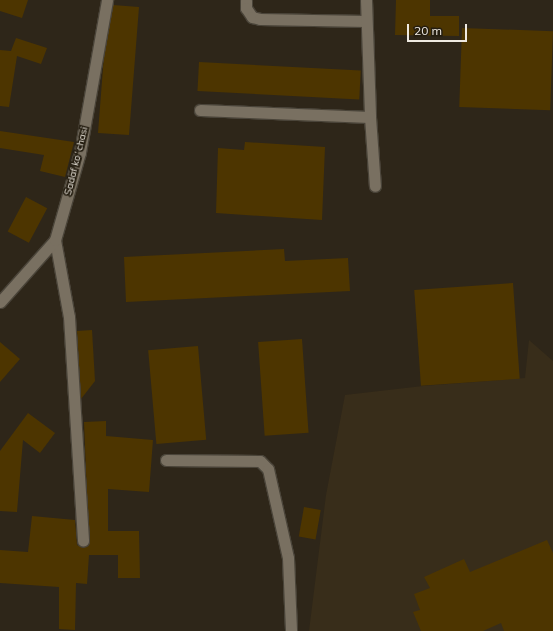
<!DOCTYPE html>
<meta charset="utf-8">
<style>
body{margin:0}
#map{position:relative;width:553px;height:631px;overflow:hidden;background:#2e2619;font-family:Mulish,sans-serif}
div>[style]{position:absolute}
.built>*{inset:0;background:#382d1a}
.building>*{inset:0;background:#4d3500;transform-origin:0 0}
.roads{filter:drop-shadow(1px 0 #4a4439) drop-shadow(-1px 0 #4a4439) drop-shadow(0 1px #4a4439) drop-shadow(0 -1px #4a4439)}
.service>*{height:11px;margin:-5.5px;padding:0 5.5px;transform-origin:5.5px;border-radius:5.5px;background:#797061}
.minor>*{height:11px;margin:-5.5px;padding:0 5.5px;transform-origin:5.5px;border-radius:5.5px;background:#797061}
span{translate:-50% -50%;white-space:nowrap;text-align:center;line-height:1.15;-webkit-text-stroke:3.5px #241d10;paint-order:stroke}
.street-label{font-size:10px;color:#efeae1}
.scale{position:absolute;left:407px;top:24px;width:60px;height:18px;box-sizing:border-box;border:2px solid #efeae1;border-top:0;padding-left:5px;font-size:12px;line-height:14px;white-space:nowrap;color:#efeae1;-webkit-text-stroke:3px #241d10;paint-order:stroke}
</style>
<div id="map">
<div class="built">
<i style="clip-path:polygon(529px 340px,553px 361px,553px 631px,309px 631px,326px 495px,345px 395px,423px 386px,525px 378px)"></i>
</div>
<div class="building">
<i style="clip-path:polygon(0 0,28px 0,22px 18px,0 11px)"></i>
<i style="clip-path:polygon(396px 0,430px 0,430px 16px,459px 16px,459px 36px,395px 35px)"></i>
<i style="clip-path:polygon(113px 5px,139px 7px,129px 135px,98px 133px,104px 55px)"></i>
<i style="left:462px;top:28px;width:91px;height:79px;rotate:2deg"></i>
<i style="clip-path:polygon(16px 38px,47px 48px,41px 64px,17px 56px,9px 107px,0 106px,0 50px,11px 51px)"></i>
<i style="left:199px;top:62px;width:162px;height:29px;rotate:3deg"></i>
<i style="clip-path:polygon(0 131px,74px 142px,65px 177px,40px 171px,44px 155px,0 148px)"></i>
<i style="clip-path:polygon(245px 142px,325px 147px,322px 220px,216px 213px,218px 148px,244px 150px)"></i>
<i style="left:26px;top:197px;width:24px;height:39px;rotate:28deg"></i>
<i style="clip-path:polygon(284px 249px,285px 261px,348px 258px,350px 291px,126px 302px,124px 257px)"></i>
<i style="left:513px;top:283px;width:96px;height:99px;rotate:86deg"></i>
<i style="clip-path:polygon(92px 330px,95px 381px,81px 399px,77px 331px)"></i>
<i style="left:302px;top:339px;width:94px;height:44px;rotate:86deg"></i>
<i style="clip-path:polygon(0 342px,20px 359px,0 382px)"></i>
<i style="left:198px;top:346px;width:94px;height:50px;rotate:85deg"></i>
<i style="clip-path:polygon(28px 413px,55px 433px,40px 453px,23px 440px,17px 512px,0 511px,0 451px)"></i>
<i style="clip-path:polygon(106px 421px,106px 436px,153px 440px,149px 492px,108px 489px,108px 531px,139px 531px,140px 578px,118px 578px,118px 555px,89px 555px,87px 584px,76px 583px,75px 630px,59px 629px,59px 587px,0 583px,0 550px,28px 552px,32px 516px,75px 520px,77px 545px,83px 548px,89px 544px,84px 422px)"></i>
<i style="left:304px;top:507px;width:17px;height:30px;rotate:10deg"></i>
<i style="clip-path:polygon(547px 540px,553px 553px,553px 631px,504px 631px,501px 623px,483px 631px,421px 631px,413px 612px,420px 610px,414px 594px,430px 588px,424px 577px,464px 559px,470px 572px)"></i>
</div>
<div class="roads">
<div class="service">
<i style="left:246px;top:0;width:8px;rotate:90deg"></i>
<i style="left:246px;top:8px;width:11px;rotate:56deg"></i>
<i style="left:252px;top:17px;width:8px;rotate:14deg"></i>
<i style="left:260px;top:19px;width:106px;rotate:1.1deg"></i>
<i style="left:366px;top:0;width:117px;rotate:88deg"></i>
<i style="left:370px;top:117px;width:69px;rotate:85.9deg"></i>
<i style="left:200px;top:110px;width:170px;rotate:2.4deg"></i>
<i style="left:55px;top:240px;width:78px;rotate:79.7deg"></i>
<i style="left:69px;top:317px;width:224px;rotate:86.4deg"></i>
<i style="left:166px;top:460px;width:94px;rotate:0.6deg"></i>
<i style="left:260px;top:461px;width:11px;rotate:45deg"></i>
<i style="left:268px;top:469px;width:91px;rotate:77.3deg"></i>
<i style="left:288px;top:558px;width:73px;rotate:87.6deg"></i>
</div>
<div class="minor">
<i style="left:0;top:302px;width:83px;rotate:-48.4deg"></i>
<i style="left:55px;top:240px;width:91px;rotate:-74.1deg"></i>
<i style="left:80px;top:152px;width:154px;rotate:-79.9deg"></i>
</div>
</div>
<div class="street-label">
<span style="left:76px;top:161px;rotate:-76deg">Sadaf koʻchasi</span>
</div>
<div class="scale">20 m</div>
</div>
